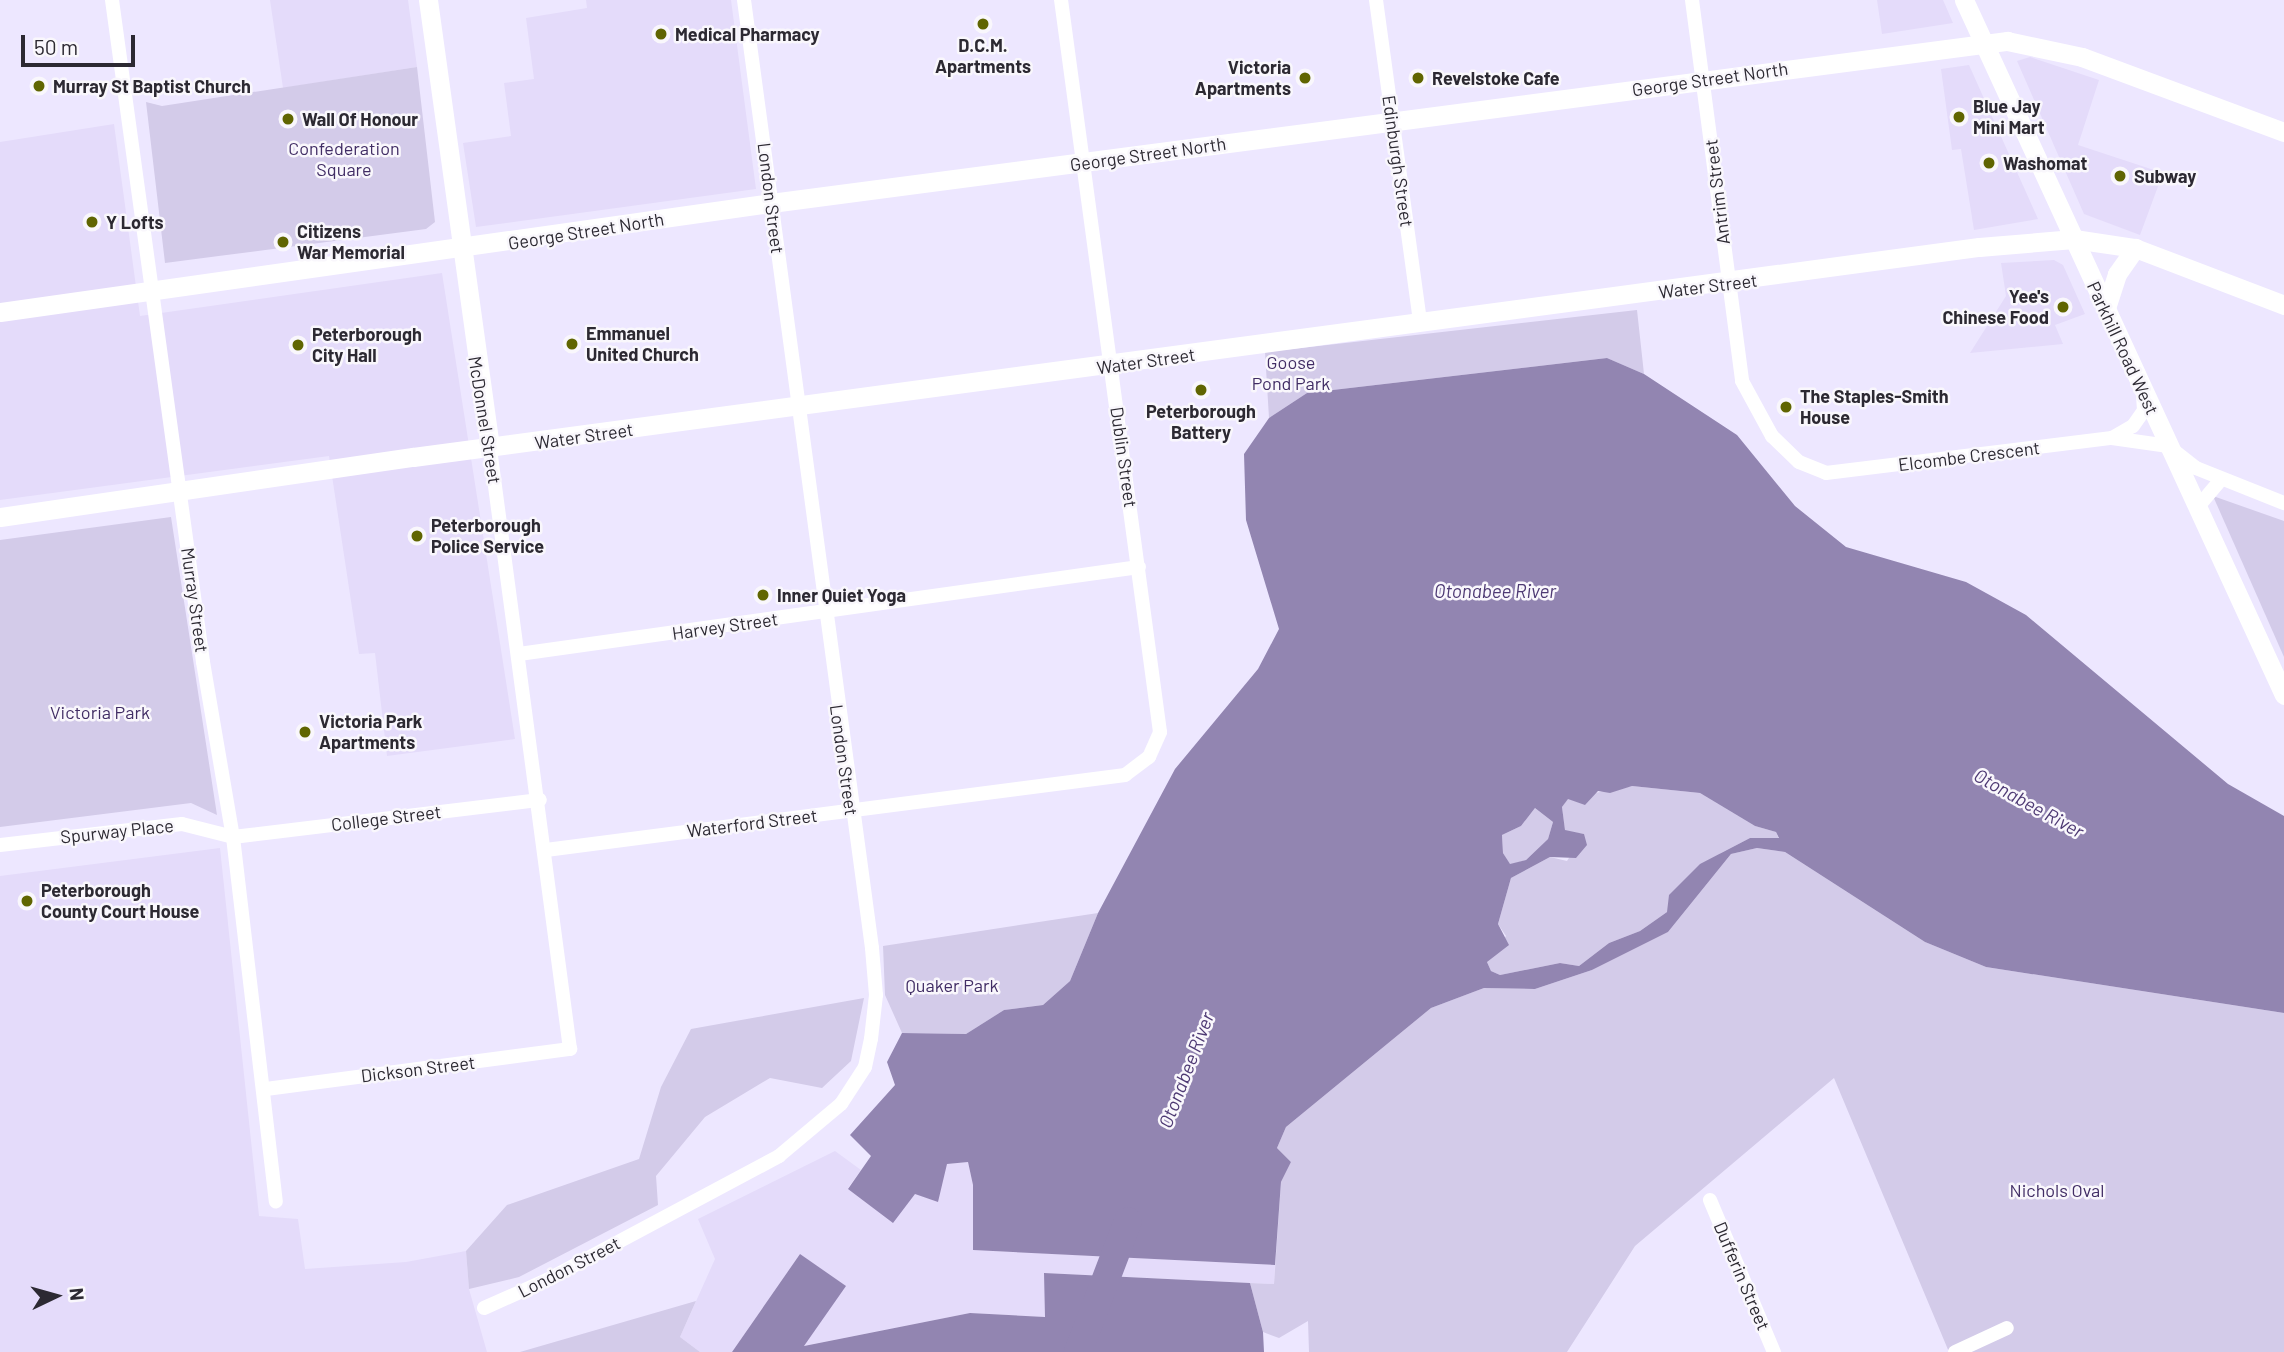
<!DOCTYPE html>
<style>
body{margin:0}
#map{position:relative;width:2284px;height:1352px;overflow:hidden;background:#ede7ff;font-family:Barlow,sans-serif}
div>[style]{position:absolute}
.built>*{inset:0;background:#e4dbfa}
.green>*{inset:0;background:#d3cbe9}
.water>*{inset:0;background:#9285b1}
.river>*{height:28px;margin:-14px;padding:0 14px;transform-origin:14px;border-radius:14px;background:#9285b1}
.street>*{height:14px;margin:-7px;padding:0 7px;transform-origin:7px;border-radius:7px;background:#fff}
.secondary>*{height:19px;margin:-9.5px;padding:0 9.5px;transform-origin:9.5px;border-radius:9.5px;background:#fff}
.dots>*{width:19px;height:19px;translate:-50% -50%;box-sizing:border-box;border:4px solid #f9f7fc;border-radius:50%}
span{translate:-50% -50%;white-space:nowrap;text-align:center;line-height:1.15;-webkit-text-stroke:5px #f9f7fc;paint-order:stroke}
.poi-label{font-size:18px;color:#2c2932;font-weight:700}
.left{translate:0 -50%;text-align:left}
.right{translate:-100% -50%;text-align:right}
.street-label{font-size:18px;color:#2c2932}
.park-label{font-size:18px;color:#412d65}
.water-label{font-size:19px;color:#4e3a74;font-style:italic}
.north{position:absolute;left:21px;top:1261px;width:70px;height:70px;-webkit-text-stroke:5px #f9f7fc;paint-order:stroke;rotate:85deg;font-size:19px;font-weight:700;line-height:28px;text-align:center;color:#2c2932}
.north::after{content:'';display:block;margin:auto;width:24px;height:32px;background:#2c2932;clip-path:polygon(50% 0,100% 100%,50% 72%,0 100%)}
.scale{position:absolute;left:21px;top:35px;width:114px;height:32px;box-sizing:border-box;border:4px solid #2c2932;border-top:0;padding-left:9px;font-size:21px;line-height:24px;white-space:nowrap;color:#2c2932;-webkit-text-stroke:5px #f9f7fc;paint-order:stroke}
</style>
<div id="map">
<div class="built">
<i style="clip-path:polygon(270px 0,408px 0,417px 67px,283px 88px)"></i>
<i style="clip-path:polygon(586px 0,731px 0,756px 189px,476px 227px,463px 143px,511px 136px,504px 83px,534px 79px,526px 18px,587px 8px)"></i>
<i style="clip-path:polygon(1877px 0,1943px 0,1953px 23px,1882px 34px)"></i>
<i style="clip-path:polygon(2030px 57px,2099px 80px,2078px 145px,2163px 173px,2140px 235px,2084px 214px,2017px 61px)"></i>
<i style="clip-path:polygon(1969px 65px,2038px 219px,1974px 230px,1961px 149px,1952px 150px,1941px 69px)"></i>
<i style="clip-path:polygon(114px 124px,140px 316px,442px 273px,515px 739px,387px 756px,375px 653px,359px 654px,329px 456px,0 500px,0 142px)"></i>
<i style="clip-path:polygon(2054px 260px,2063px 265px,2085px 314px,2055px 325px,2063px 344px,1970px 353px,2006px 296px,2001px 263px)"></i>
<i style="clip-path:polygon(220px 848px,259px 1216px,298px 1219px,305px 1269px,406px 1262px,466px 1251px,469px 1289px,487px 1352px,0 1352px,0 876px)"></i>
<i style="clip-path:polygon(835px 1151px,861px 1170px,848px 1188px,915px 1194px,947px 1164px,968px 1162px,973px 1185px,974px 1250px,1275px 1265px,1274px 1284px,1045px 1273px,1045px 1317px,970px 1313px,803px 1346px,800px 1254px,732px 1352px,700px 1352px,680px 1337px,715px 1259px,698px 1219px)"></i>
</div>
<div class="green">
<i style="clip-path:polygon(417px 67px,435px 222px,426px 229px,165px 263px,146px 102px,162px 106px)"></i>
<i style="clip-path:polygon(1637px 310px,1644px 374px,1607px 358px,1307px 393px,1269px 418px,1265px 352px)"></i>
<i style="clip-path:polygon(2213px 496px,2284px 521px,2284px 657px)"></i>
<i style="clip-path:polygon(171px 517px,217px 815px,191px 803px,0 827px,0 540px)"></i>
<i style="clip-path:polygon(1632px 786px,1700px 793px,1755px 826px,1776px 832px,1779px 839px,1750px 838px,1721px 853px,1667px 912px,1640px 931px,1609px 943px,1579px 966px,1560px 963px,1500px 975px,1491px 971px,1487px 962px,1506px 936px,1498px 924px,1511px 878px,1550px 857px,1567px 861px,1584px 834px,1565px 831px,1562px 807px,1568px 798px)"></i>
<i style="clip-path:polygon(1535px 808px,1553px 822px,1548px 839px,1526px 860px,1510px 865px,1503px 853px,1502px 835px,1521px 826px)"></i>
<i style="clip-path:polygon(1757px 848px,1785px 852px,1925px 942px,1986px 967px,2284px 1013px,2284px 1352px,1949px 1352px,1834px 1078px,1635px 1246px,1567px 1352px,1309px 1352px,1308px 1321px,1279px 1338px,1263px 1332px,1250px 1283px,1274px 1284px,1281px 1182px,1291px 1162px,1277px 1148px,1286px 1127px,1431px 1008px,1484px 988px,1535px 989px,1592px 970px,1668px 932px,1731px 854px)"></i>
<i style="clip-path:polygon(1098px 913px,1070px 981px,1043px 1005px,1004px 1010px,966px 1034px,902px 1033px,885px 995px,883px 946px)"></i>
<i style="clip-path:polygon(864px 998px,851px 1061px,822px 1088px,770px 1078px,705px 1117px,656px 1176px,658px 1205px,519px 1277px,469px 1289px,466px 1251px,507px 1205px,639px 1159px,661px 1087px,691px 1029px)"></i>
<i style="clip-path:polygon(696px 1301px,680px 1337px,700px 1352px,520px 1352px)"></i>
</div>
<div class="water">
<i style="clip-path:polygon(evenodd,1607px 358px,1644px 374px,1737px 435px,1795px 506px,1846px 547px,1966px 582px,2026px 615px,2228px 784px,2284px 816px,2284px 1013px,1986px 967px,1925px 942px,1785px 852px,1757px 848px,1731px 854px,1668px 932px,1592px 970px,1535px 989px,1484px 988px,1431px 1008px,1286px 1127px,1277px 1148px,1291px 1162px,1281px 1182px,1275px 1265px,973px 1250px,973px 1185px,968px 1162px,947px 1164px,938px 1202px,915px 1194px,893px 1223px,848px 1189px,871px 1156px,850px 1135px,895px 1085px,887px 1062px,902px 1033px,966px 1034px,1004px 1010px,1043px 1005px,1070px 981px,1098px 913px,1175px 769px,1258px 669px,1279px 629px,1246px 520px,1244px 454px,1269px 418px,1307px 393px,1607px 358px,1632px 786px,1700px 793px,1755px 826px,1776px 832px,1779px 838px,1750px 838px,1700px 864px,1669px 895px,1667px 912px,1640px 931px,1609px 943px,1579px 966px,1560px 963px,1500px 975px,1491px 971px,1487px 962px,1509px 945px,1498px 924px,1511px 878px,1550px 857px,1576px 858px,1587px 845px,1584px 834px,1565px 830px,1562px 807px,1568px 799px,1585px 805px,1598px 791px,1610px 793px,1632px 786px,1607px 358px,1535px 808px,1553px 822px,1548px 839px,1526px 860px,1510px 864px,1503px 853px,1502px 835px,1521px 826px,1535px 808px)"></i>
<i style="clip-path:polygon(800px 1254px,846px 1286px,804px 1346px,970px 1313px,1045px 1317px,1044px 1273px,1250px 1283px,1263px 1332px,1264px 1352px,732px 1352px)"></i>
</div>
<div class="river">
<i style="left:1078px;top:1352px;width:140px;rotate:-69.1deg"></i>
</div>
<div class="street">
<i style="left:112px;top:0;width:668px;rotate:82.17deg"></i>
<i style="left:203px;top:662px;width:178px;rotate:80.3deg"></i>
<i style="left:233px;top:837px;width:367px;rotate:83.3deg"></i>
<i style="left:1376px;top:0;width:325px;rotate:82.2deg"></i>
<i style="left:1692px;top:0;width:384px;rotate:82.5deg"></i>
<i style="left:1742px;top:381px;width:63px;rotate:61.4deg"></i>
<i style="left:1772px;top:436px;width:37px;rotate:44deg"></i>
<i style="left:1799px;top:462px;width:29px;rotate:22deg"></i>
<i style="left:1826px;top:473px;width:288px;rotate:-7deg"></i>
<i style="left:2112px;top:438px;width:57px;rotate:8.1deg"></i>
<i style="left:2168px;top:446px;width:36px;rotate:38deg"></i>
<i style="left:2196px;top:468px;width:95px;rotate:21.7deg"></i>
<i style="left:2112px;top:438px;width:24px;rotate:-30deg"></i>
<i style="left:2133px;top:426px;width:19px;rotate:-55deg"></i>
<i style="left:2144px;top:410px;width:14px;rotate:-94deg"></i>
<i style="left:2197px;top:508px;width:38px;rotate:-50deg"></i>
<i style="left:519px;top:654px;width:626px;rotate:-7.99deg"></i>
<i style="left:0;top:845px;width:183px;rotate:-6.6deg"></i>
<i style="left:182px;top:824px;width:53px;rotate:14.3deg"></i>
<i style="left:233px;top:837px;width:309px;rotate:-6.9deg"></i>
<i style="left:546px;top:850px;width:584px;rotate:-7.38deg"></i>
<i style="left:1125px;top:775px;width:30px;rotate:-37deg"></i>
<i style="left:1149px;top:757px;width:27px;rotate:-66deg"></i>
<i style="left:1160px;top:732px;width:739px;rotate:-97.7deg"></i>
<i style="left:266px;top:1089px;width:307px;rotate:-7.5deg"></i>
<i style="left:570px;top:1049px;width:605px;rotate:-97.59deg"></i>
<i style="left:1710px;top:1200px;width:165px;rotate:67.2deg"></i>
<i style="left:484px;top:1308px;width:69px;rotate:-24deg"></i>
<i style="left:547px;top:1280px;width:263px;rotate:-28.1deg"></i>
<i style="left:779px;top:1156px;width:81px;rotate:-40deg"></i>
<i style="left:841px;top:1104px;width:44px;rotate:-57deg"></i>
<i style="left:865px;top:1067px;width:29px;rotate:-78deg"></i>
<i style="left:871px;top:1039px;width:44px;rotate:-83.5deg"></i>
<i style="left:876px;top:995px;width:47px;rotate:-94.9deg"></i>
<i style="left:872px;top:948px;width:957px;rotate:-97.69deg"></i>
<i style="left:1955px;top:1352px;width:57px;rotate:-24.8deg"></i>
</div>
<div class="secondary">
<i style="left:428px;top:0;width:453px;rotate:82.1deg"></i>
<i style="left:1964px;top:0;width:765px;rotate:65.28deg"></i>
<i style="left:2106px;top:308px;width:36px;rotate:-72deg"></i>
<i style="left:2117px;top:274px;width:32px;rotate:-55deg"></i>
<i style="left:0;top:312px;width:779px;rotate:-8.05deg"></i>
<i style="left:771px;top:203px;width:1247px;rotate:-7.47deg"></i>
<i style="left:2007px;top:41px;width:77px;rotate:12deg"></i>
<i style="left:2082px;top:57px;width:215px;rotate:20.4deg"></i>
<i style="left:0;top:517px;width:417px;rotate:-8.3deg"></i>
<i style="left:413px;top:457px;width:1580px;rotate:-7.64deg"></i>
<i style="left:1979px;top:247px;width:95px;rotate:-4.8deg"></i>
<i style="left:2074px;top:239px;width:62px;rotate:8.4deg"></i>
<i style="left:2135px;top:248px;width:160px;rotate:20.9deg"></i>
</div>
<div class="dots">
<i style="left:983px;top:24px;background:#606501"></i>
<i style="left:661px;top:34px;background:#606501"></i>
<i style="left:1305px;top:78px;background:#606501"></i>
<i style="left:1418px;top:78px;background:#606501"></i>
<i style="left:39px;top:86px;background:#606501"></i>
<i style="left:1959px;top:117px;background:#606501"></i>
<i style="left:288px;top:119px;background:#606501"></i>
<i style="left:1989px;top:163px;background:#606501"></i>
<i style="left:2120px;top:176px;background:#606501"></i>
<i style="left:92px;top:222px;background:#606501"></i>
<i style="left:283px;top:242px;background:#606501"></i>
<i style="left:2063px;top:307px;background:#606501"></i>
<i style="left:572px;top:344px;background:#606501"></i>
<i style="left:298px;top:345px;background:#606501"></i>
<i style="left:1201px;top:390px;background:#606501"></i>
<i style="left:1786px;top:407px;background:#606501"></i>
<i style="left:417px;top:536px;background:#606501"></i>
<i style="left:763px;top:595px;background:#606501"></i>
<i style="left:305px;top:732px;background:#606501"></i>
<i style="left:27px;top:901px;background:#606501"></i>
</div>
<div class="poi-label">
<span class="left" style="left:675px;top:34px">Medical Pharmacy</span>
<span style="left:983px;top:56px">D.C.M.<br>Apartments</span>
<span class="right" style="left:1291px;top:78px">Victoria<br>Apartments</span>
<span class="left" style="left:1432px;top:78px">Revelstoke Cafe</span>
<span class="left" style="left:53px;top:86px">Murray St Baptist Church</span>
<span class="left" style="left:1973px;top:117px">Blue Jay<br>Mini Mart</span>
<span class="left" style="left:302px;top:119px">Wall Of Honour</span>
<span class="left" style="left:2003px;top:163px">Washomat</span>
<span class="left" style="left:2134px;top:176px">Subway</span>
<span class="left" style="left:106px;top:222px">Y Lofts</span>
<span class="left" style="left:297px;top:242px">Citizens<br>War Memorial</span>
<span class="right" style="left:2049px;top:307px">Yee's<br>Chinese Food</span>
<span class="left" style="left:586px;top:344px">Emmanuel<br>United Church</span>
<span class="left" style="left:312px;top:345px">Peterborough<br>City Hall</span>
<span class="left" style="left:1800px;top:407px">The Staples-Smith<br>House</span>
<span style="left:1201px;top:422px">Peterborough<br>Battery</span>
<span class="left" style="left:431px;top:536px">Peterborough<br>Police Service</span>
<span class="left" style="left:777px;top:595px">Inner Quiet Yoga</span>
<span class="left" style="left:319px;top:732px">Victoria Park<br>Apartments</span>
<span class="left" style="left:41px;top:901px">Peterborough<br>County Court House</span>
</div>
<div class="street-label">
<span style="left:1710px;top:79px;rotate:-8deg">George Street North</span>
<span style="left:1148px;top:154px;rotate:-8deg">George Street North</span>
<span style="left:1398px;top:161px;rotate:82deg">Edinburgh Street</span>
<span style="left:1717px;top:192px;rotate:-97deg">Antrim Street</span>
<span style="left:771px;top:198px;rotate:83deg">London Street</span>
<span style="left:586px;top:231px;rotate:-9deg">George Street North</span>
<span style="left:1708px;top:286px;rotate:-7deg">Water Street</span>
<span style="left:2123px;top:348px;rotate:65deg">Parkhill Road West</span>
<span style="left:1146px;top:361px;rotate:-8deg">Water Street</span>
<span style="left:485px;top:420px;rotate:81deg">McDonnel Street</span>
<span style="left:584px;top:436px;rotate:-8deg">Water Street</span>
<span style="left:1969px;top:456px;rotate:-7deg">Elcombe Crescent</span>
<span style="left:1124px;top:457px;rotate:82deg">Dublin Street</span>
<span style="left:195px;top:600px;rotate:82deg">Murray Street</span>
<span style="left:725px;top:626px;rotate:-8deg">Harvey Street</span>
<span style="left:844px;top:760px;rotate:82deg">London Street</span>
<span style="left:386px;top:818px;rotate:-7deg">College Street</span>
<span style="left:752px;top:823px;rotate:-7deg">Waterford Street</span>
<span style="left:117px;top:831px;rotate:-6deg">Spurway Place</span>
<span style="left:418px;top:1069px;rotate:-7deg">Dickson Street</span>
<span style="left:569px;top:1267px;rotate:-27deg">London Street</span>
<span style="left:1742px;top:1276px;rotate:67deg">Dufferin Street</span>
</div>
<div class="park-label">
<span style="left:344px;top:159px">Confederation<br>Square</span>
<span style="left:1291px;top:373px">Goose<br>Pond Park</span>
<span style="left:100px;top:712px">Victoria Park</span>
<span style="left:952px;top:985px">Quaker Park</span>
<span style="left:2057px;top:1190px">Nichols Oval</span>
</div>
<div class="water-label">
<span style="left:1495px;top:591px">Otonabee River</span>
<span style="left:2029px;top:803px;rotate:29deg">Otonabee River</span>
<span style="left:1186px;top:1070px;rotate:-69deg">Otonabee River</span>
</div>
<div class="north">N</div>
<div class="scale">50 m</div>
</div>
